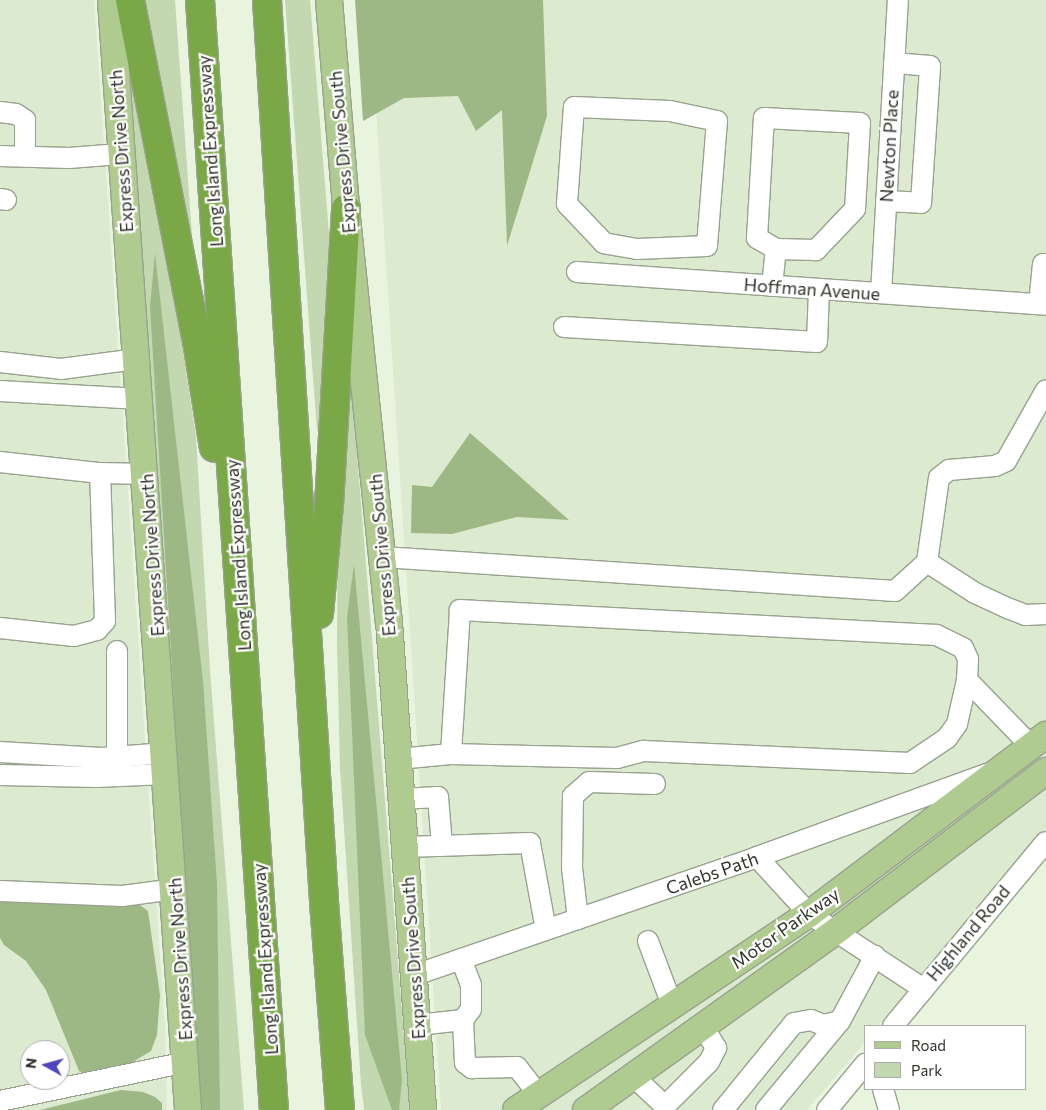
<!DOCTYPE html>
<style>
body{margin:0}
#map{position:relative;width:1046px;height:1110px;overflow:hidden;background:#e9f4df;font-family:Commissioner,sans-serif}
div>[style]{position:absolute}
.built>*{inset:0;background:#dceacf}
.green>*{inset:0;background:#c3d7b1}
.forest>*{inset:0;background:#9eb885}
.roads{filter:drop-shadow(1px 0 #98a28f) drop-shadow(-1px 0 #98a28f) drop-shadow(0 1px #98a28f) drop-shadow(0 -1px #98a28f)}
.minor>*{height:20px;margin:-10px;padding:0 10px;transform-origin:10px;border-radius:10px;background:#fff}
.major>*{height:26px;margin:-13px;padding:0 13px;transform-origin:13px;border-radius:13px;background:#b0cb90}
.highway>*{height:28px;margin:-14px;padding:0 14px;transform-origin:14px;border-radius:14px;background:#7ba846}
span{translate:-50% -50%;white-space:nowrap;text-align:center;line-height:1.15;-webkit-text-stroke:4.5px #fff;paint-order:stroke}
.street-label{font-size:18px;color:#30342c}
.legend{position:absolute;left:864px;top:1025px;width:162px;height:65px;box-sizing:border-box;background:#fff;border:1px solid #acaeab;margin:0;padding:6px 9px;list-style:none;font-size:15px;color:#30342c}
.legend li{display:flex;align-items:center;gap:10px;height:25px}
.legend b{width:25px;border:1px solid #acaeab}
.north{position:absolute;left:20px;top:1040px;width:50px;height:50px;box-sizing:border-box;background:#fff;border:1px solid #acaeab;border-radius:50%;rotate:277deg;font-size:14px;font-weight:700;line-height:20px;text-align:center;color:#30342c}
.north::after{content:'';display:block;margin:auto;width:18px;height:22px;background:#4e46bd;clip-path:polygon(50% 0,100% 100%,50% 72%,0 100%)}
</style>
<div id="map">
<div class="built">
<i style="clip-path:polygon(evenodd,0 0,94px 0,165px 1029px,167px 1110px,0 1110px,0 0,30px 1050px,60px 1050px,60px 1080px,30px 1080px,30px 1050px)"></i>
<i style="clip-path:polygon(369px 0,1046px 0,1046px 828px,878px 1026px,865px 1026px,865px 1042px,807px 1110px,441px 1110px)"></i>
</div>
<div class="green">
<i style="clip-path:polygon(142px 0,175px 0,195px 277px)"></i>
<i style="clip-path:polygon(285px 0,310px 0,331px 258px,323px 432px,317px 431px)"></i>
<i style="clip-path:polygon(128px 56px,165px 231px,196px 437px,210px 670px,244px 1110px,199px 1110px,138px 247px)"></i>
<i style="clip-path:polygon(345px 378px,351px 379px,410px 1110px,364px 1110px,361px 1084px,340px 768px,337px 643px,338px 509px)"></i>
</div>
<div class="forest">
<i style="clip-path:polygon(355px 0,543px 0,547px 116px,507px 246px,502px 110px,476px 131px,458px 96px,404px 98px,363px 121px)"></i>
<i style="clip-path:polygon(155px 253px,203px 681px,217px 884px,220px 1110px,200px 1110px,194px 1032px,150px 306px)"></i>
<i style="clip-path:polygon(470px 433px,500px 459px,569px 520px,517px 517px,452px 534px,411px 533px,412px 485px,432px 487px)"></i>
<i style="clip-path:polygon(354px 564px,402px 1080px,399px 1110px,392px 1110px,365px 1035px,347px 617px)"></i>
<i style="clip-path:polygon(0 893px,136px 902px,148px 911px,160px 995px,157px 1035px,151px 1051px,116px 1072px,90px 1078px,79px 1071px,46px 990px,26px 961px,4px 945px,0 938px)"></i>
<i style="clip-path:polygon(121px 1090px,143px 1092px,155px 1097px,162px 1103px,162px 1110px,40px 1110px)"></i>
</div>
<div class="roads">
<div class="minor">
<i style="left:574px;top:107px;width:96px;rotate:2.4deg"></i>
<i style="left:670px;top:111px;width:48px;rotate:12deg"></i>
<i style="left:717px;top:121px;width:125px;rotate:94.6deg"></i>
<i style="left:707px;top:246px;width:70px;rotate:177.5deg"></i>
<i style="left:637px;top:249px;width:34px;rotate:-170deg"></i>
<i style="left:604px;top:243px;width:54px;rotate:-133.5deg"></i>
<i style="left:567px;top:204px;width:97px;rotate:-85.9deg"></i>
<i style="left:0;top:112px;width:16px;rotate:7deg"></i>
<i style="left:16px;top:114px;width:11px;rotate:34deg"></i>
<i style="left:25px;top:120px;width:37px;rotate:90deg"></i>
<i style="left:0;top:156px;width:69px;rotate:1.7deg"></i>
<i style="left:69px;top:158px;width:51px;rotate:-4.5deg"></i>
<i style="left:0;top:199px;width:6px;rotate:9deg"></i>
<i style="left:886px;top:201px;width:35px;rotate:3deg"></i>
<i style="left:921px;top:203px;width:137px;rotate:-86.2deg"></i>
<i style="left:930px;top:66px;width:36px;rotate:-175deg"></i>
<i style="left:577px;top:272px;width:470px;rotate:4deg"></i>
<i style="left:772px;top:286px;width:37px;rotate:-84deg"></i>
<i style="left:776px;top:249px;width:22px;rotate:-150deg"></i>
<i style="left:757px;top:238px;width:120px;rotate:-86.7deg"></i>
<i style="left:764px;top:118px;width:96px;rotate:3deg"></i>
<i style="left:860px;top:123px;width:86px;rotate:93.3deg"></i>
<i style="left:855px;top:209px;width:57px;rotate:133.6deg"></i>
<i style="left:816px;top:250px;width:40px;rotate:-178.6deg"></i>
<i style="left:881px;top:293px;width:293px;rotate:-86.7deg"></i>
<i style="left:1039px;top:304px;width:40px;rotate:-84.3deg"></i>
<i style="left:1043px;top:264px;width:3px"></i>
<i style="left:564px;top:327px;width:253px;rotate:3.4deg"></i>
<i style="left:817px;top:342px;width:53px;rotate:-87.8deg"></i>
<i style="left:0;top:362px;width:61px;rotate:6.5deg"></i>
<i style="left:61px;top:369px;width:77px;rotate:-7.5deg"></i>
<i style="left:0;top:391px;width:140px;rotate:3.3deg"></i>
<i style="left:0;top:462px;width:101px;rotate:6.3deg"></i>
<i style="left:100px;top:473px;width:46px;rotate:1.2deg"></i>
<i style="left:383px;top:557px;width:513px;rotate:3.8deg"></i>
<i style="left:895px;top:591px;width:43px;rotate:-42.2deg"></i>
<i style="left:927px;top:562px;width:85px;rotate:-81.9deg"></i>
<i style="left:939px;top:478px;width:13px;rotate:-39deg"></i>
<i style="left:949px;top:470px;width:46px;rotate:-5deg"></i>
<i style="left:995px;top:466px;width:12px;rotate:-24deg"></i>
<i style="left:1006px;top:461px;width:81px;rotate:-60.6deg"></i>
<i style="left:927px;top:562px;width:57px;rotate:32.9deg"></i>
<i style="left:975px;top:593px;width:38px;rotate:25deg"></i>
<i style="left:1010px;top:609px;width:17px;rotate:21deg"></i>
<i style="left:1026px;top:615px;width:20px;rotate:-3deg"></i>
<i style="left:0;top:628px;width:74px;rotate:6.2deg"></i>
<i style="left:74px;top:636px;width:24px;rotate:-15deg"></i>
<i style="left:97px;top:630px;width:12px;rotate:-48deg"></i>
<i style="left:105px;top:621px;width:148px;rotate:-91.9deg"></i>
<i style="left:117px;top:651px;width:106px;rotate:90deg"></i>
<i style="left:967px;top:680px;width:92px;rotate:45.9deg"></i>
<i style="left:0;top:752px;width:102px;rotate:3.4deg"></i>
<i style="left:102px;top:758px;width:64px;rotate:-4.5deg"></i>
<i style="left:398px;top:759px;width:53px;rotate:-5.4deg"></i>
<i style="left:451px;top:754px;width:166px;rotate:1.4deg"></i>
<i style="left:617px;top:758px;width:28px;rotate:-15deg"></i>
<i style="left:644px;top:751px;width:266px;rotate:2.6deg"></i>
<i style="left:910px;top:763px;width:45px;rotate:-34deg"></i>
<i style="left:947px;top:738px;width:17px;rotate:-54deg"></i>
<i style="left:957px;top:724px;width:45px;rotate:-77.2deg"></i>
<i style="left:967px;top:680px;width:21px;rotate:-87deg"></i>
<i style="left:968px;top:659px;width:12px;rotate:-114deg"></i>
<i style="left:963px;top:648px;width:30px;rotate:-154deg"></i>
<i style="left:936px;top:635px;width:477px;rotate:-177deg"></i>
<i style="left:460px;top:610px;width:144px;rotate:93.6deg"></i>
<i style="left:0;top:775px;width:96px;rotate:1.2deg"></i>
<i style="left:96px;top:777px;width:71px;rotate:-2.4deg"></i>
<i style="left:401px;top:799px;width:37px;rotate:-3deg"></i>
<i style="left:438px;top:797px;width:49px;rotate:85.3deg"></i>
<i style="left:405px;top:847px;width:125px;rotate:-1.8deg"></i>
<i style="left:530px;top:843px;width:88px;rotate:79.6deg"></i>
<i style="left:757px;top:857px;width:77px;rotate:47.6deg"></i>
<i style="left:809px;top:914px;width:135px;rotate:33.2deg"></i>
<i style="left:0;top:891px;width:122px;rotate:2.3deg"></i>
<i style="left:122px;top:896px;width:53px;rotate:-7.5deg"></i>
<i style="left:578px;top:919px;width:51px;rotate:-96.7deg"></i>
<i style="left:572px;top:868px;width:72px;rotate:-89.2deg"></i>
<i style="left:573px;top:796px;width:21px;rotate:-41deg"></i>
<i style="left:589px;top:782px;width:66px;rotate:1.7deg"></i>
<i style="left:648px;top:941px;width:68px;rotate:69.4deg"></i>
<i style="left:461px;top:959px;width:28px;rotate:69deg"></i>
<i style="left:471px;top:985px;width:24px;rotate:90deg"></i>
<i style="left:471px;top:1009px;width:14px;rotate:126deg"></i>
<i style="left:463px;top:1020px;width:43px;rotate:87.3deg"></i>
<i style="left:465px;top:1063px;width:9px;rotate:36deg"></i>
<i style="left:472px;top:1068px;width:45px;rotate:-1.3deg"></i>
<i style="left:517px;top:1067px;width:36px;rotate:52deg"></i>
<i style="left:415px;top:975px;width:362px;rotate:-19deg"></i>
<i style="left:757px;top:857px;width:244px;rotate:-19.9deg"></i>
<i style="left:418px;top:1025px;width:45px;rotate:-6.3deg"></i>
<i style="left:893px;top:1026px;width:239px;rotate:-50.3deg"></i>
<i style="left:633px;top:1076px;width:44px;rotate:43.2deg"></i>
<i style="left:665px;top:1106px;width:62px;rotate:-45deg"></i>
<i style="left:709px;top:1062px;width:16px;rotate:-63deg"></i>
<i style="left:716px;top:1048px;width:26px;rotate:-121deg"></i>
<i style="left:883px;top:1089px;width:22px;rotate:74deg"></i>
<i style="left:0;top:1101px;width:191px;rotate:-11.8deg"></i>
<i style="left:723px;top:1110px;width:112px;rotate:-50.8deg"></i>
<i style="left:794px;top:1023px;width:17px;rotate:-10deg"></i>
<i style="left:811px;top:1020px;width:13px;rotate:23deg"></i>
<i style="left:823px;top:1025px;width:17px;rotate:-13deg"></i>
<i style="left:766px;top:1110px;width:116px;rotate:-50.3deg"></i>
<i style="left:840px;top:1021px;width:74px;rotate:-61.7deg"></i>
<i style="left:827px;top:1110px;width:60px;rotate:-50.4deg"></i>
</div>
<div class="major">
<i style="left:111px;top:0;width:1113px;rotate:86.03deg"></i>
<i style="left:329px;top:0;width:209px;rotate:85.3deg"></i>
<i style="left:346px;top:208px;width:415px;rotate:84.1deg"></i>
<i style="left:389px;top:621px;width:490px;rotate:86deg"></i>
<i style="left:516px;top:1110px;width:353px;rotate:-33.8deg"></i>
<i style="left:809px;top:914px;width:297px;rotate:-37.1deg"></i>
<i style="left:586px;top:1110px;width:307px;rotate:-35.6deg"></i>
<i style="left:836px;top:931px;width:264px;rotate:-37.3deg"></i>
</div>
<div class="highway">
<i style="left:130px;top:0;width:348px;rotate:78.9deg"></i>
<i style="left:197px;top:341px;width:108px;rotate:81deg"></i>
<i style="left:200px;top:0;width:1112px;rotate:86.19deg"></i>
<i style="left:267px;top:0;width:904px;rotate:86.38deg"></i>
<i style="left:324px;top:902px;width:209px;rotate:85.6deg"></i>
<i style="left:319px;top:614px;width:109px;rotate:-84.8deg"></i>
<i style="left:329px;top:505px;width:297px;rotate:-86.7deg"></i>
</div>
</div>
<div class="street-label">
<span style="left:889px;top:146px;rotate:-87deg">Newton Place</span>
<span style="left:121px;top:151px;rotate:-94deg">Express Drive North</span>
<span style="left:210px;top:151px;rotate:-94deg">Long Island Expressway</span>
<span style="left:342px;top:152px;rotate:-95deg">Express Drive South</span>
<span style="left:812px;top:289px;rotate:4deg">Hoffman Avenue</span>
<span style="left:152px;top:555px;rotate:-94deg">Express Drive North</span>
<span style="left:238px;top:555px;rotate:-94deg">Long Island Expressway</span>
<span style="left:382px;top:555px;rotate:-95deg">Express Drive South</span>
<span style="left:712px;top:873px;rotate:-19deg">Calebs Path</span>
<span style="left:785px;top:928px;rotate:-35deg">Motor Parkway</span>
<span style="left:968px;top:933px;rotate:-50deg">Highland Road</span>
<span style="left:413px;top:958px;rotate:-94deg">Express Drive South</span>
<span style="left:180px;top:959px;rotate:-94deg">Express Drive North</span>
<span style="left:265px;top:959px;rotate:-94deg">Long Island Expressway</span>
</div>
<ul class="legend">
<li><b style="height:6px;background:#b0cb90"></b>Road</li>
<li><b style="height:14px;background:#c3d7b1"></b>Park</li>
</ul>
<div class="north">N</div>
</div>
